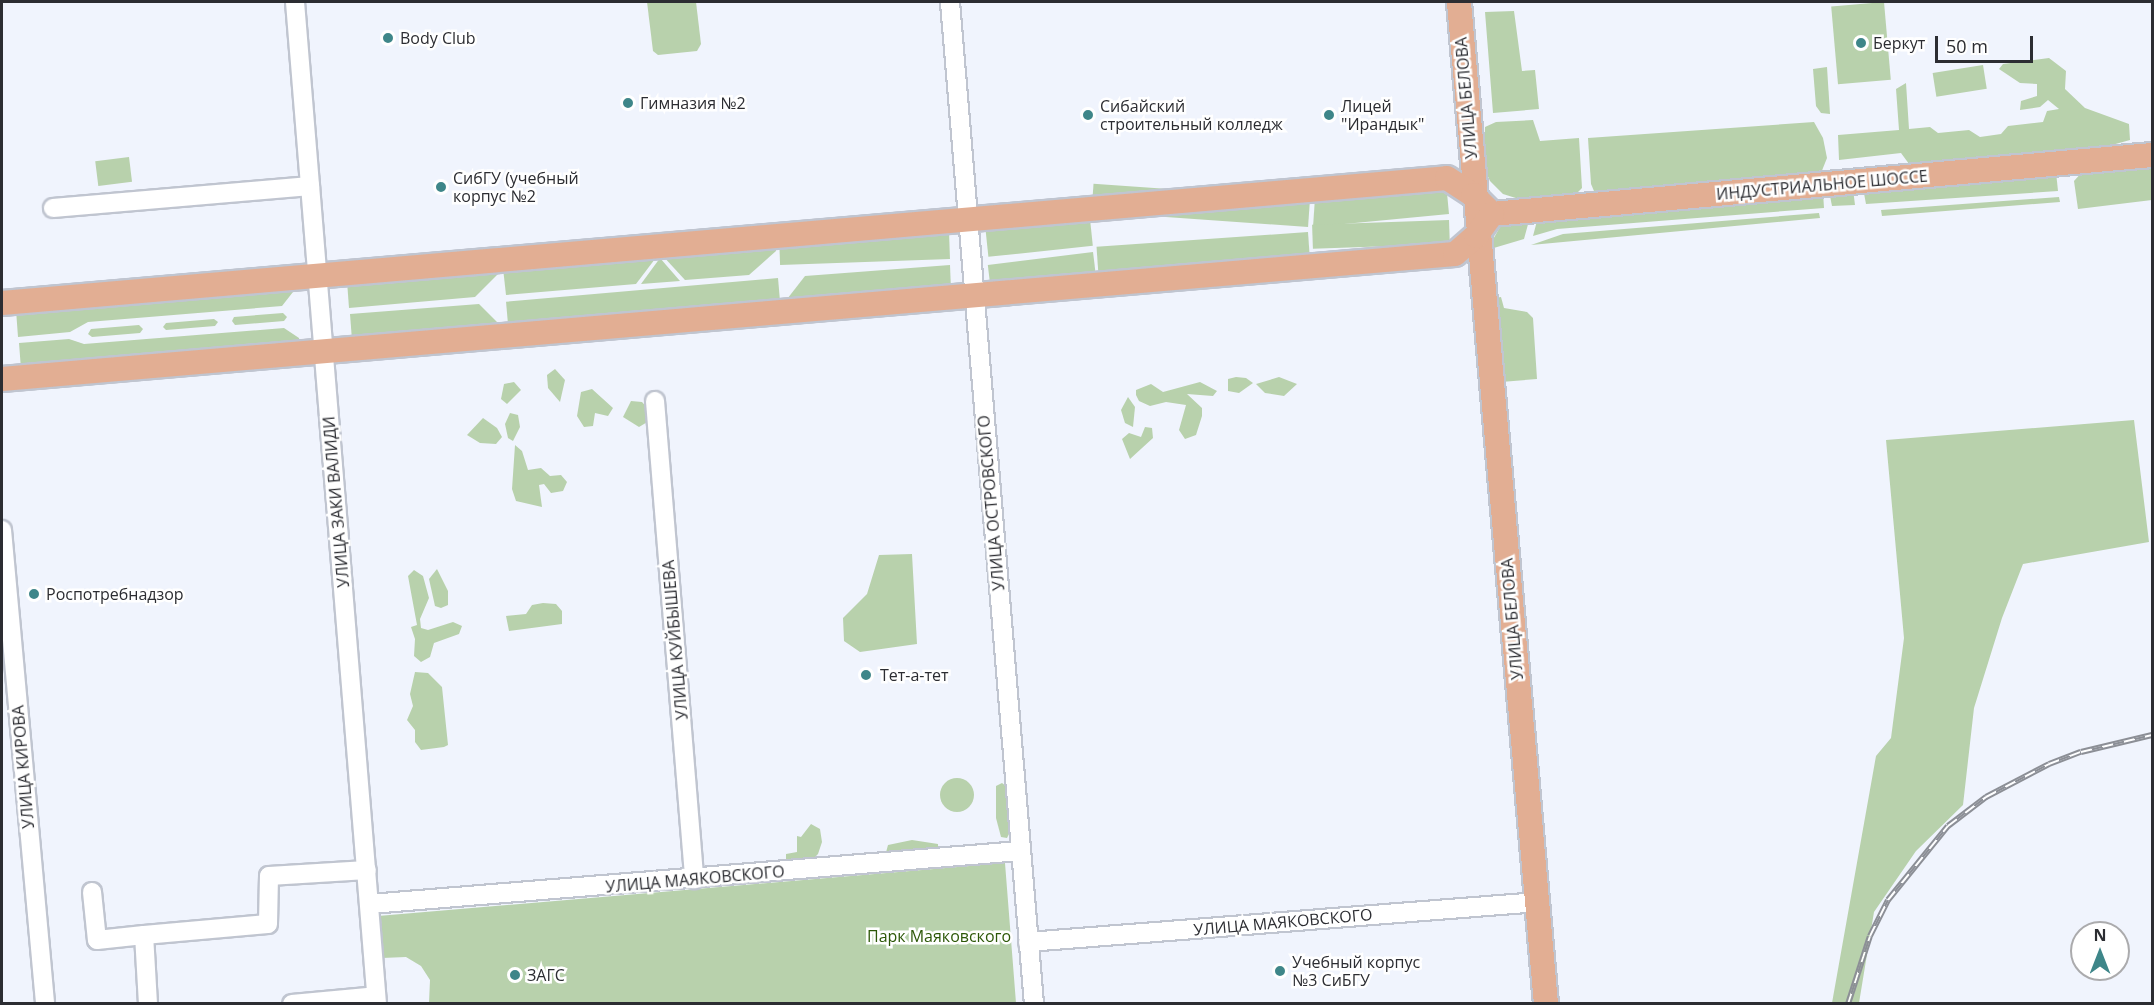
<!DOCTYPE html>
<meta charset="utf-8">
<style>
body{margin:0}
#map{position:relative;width:2154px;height:1005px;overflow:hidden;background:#f0f4fd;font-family:"Open Sans",sans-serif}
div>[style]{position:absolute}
.green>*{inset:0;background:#b8d1ac;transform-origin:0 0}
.round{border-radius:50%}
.roads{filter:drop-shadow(2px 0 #c0c5d0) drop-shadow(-2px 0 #c0c5d0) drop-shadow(0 2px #c0c5d0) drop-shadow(0 -2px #c0c5d0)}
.minor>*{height:18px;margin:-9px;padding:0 9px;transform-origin:9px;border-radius:9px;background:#fff}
.major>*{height:24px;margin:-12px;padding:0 12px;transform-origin:12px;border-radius:12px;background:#e2ae93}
.rail>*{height:6px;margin-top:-3px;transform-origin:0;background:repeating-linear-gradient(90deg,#fff 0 11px,#8c8f96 0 22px);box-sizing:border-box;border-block:2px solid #8c8f96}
.dots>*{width:16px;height:16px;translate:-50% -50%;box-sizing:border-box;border:3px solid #fff;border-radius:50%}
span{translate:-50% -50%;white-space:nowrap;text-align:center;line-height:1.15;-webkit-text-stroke:5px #fff;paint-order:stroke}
.poi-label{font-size:16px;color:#2c2d32}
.left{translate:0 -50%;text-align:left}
.street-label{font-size:16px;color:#2c2d32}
.park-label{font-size:16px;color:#2d5808}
.frame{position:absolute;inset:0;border:3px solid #2c2d32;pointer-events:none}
.north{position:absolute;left:2070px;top:921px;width:60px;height:60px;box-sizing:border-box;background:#fff;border:2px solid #ababad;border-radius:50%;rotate:0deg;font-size:16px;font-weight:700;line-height:24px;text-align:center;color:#2c2d32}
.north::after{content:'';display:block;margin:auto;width:21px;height:27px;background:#3e8689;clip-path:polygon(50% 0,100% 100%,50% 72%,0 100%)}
.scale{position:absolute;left:1935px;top:36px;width:98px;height:27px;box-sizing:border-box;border:3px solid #2c2d32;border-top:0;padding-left:8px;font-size:18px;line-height:21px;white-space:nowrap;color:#2c2d32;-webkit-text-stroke:4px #fff;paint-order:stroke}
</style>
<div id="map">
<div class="green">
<i style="clip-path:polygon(647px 2px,696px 2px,701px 44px,697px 51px,658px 55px,653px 51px)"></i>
<i style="left:1884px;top:2px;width:78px;height:53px;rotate:85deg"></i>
<i style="clip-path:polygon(1514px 11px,1522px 71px,1535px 70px,1539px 109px,1493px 113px,1485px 12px)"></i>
<i style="clip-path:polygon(2049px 58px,2066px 71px,2065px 89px,2085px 108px,2129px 124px,2130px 140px,2101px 148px,1912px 168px,1901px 153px,1839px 160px,1838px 135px,1899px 130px,1896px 89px,1906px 83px,1909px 129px,1930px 127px,1938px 133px,1969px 130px,1980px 137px,2001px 134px,2008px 126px,2043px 122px,2047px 111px,2059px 109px,2048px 100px,2040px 107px,2020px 110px,2021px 101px,2037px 96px,2037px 84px,2020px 83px,1999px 69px,2003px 64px)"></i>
<i style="left:1983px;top:65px;width:24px;height:51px;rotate:81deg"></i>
<i style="clip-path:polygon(1827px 67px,1830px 114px,1821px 113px,1816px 106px,1813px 69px)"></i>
<i style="clip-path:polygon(1533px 120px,1540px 141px,1579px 138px,1582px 188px,1576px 194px,1519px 199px,1503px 194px,1490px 181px,1484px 168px,1485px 127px,1496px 122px)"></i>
<i style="clip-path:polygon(1814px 122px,1823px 138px,1827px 158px,1821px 173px,1594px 191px,1591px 184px,1588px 138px)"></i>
<i style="left:129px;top:157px;width:25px;height:34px;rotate:83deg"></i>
<i style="clip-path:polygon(2152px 164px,2152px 200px,2078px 209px,2074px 181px,2083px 171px)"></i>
<i style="clip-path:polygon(2056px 172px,2058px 191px,1866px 204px,1863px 188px)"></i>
<i style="clip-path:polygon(1439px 187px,1447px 193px,1449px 214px,1313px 227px,1315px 198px)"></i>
<i style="clip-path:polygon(1853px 189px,1855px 205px,1832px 206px,1829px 191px)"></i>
<i style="clip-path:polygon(1823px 192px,1824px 208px,1557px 229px,1533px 236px,1538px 217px)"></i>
<i style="clip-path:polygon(2059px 197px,2060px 202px,1882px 216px,1881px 210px)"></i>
<i style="left:1310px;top:199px;width:28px;height:217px;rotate:94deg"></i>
<i style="clip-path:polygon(1819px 213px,1820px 218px,1531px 245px,1563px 234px)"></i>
<i style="clip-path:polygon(1530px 217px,1524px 239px,1487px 250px,1500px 227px)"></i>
<i style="left:1090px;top:219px;width:27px;height:105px;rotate:84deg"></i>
<i style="left:1449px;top:220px;width:24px;height:137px;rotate:88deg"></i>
<i style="left:949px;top:231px;width:28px;height:170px;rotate:88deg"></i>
<i style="left:1308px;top:232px;width:26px;height:212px;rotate:86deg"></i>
<i style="clip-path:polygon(776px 245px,776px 251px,749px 275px,685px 280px,662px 255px)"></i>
<i style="left:1093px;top:252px;width:25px;height:106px;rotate:83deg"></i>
<i style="clip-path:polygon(658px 255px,636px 284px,506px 295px,503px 268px)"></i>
<i style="clip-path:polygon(660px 258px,680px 281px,641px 284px)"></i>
<i style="clip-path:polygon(950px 265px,951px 290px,784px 303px,805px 276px)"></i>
<i style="clip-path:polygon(498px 268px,498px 274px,475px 297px,349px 308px,347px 281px)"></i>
<i style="left:778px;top:278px;width:25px;height:273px;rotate:85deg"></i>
<i style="clip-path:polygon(293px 285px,293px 292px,282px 306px,88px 322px,70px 332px,18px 337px,16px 310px)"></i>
<i style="clip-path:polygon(1501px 297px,1504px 308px,1527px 312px,1533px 318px,1537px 379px,1501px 382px,1495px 298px)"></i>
<i style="clip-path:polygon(479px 304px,503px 328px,352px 340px,350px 314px)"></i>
<i style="clip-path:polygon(283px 313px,287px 317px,284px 321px,235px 325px,232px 321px,234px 317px)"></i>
<i style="clip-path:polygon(214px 319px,218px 322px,215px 326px,166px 330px,163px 327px,166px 323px)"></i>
<i style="clip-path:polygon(139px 325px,143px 329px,140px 333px,92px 337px,88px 334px,91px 329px)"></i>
<i style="clip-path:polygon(284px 328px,299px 338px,300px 345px,21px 369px,19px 343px,69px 339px,84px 344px)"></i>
<i style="clip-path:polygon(555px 369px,565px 380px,560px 402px,548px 388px,547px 375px)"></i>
<i style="clip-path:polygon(1236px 377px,1246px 378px,1253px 383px,1239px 393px,1228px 391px,1228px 379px)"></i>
<i style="clip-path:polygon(1279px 377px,1297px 384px,1284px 396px,1265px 393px,1256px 384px)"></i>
<i style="clip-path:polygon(514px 382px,521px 390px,507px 404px,501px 399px,504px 384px)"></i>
<i style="clip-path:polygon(1200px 382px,1217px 391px,1213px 396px,1187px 394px,1202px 408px,1202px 416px,1196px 435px,1185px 439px,1179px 430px,1186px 405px,1166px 402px,1150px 406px,1139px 401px,1136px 395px,1136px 390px,1151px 384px,1163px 392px)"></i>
<i style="clip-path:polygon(592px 389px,613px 408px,608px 416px,595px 413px,593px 426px,584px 427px,577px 416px,581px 392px)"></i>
<i style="clip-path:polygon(1128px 397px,1135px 407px,1133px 427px,1125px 423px,1121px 410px)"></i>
<i style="clip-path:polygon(631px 401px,642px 402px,649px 410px,649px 421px,639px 427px,623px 417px)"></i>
<i style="clip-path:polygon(510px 413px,518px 415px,520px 427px,513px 441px,508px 438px,505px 424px)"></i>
<i style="clip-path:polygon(483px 418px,497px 428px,502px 437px,496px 444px,480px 443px,467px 435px)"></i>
<i style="clip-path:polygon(2134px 420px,2149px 542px,2023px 564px,2002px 618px,1974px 708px,1963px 805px,1916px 851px,1874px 912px,1859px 1003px,1832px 1003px,1876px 756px,1891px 738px,1904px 638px,1886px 440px)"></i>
<i style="clip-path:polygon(1145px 427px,1152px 428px,1153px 438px,1130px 459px,1122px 439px,1129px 433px,1141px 437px)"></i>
<i style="clip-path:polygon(515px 445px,522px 451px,528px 470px,541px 468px,550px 476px,561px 475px,567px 482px,563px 491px,551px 493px,544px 484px,539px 485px,542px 507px,516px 501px,512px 489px)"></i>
<i style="clip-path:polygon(912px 554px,917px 644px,860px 652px,844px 641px,843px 618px,867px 594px,879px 555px)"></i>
<i style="clip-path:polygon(437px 569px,448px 591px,448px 605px,441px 608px,435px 606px,429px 579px)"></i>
<i style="clip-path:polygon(414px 570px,423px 576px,429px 598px,420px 619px,421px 628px,428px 630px,453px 622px,462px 626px,459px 634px,434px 643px,430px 657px,421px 662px,414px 656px,415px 639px,411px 627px,417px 625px,408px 576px)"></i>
<i style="clip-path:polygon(543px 603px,556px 604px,562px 611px,562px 624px,509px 631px,506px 616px,526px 614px,532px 605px)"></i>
<i style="clip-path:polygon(415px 672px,428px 673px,442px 687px,448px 745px,444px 747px,421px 750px,415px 742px,415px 730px,407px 720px,413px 706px,410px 694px)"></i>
<i class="round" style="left:940px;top:778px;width:34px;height:34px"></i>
<i style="clip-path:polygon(1002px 783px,1011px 790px,1011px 830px,1007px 838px,1001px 837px,996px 818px,996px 786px)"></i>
<i style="clip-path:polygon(811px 824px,820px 829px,822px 842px,818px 854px,811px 861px,786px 861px,786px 854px,797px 852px,797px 836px,801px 837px)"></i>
<i style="clip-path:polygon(912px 840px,938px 844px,938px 852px,885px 856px,888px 845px)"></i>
<i style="clip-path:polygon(1005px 863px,1016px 1003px,429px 1003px,430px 980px,421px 966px,406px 957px,382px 958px,378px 916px)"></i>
</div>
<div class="roads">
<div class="minor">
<i style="left:295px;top:2px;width:1005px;rotate:85.32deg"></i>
<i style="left:950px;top:2px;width:1006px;rotate:85.21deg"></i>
<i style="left:53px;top:208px;width:258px;rotate:-4.9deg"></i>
<i style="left:655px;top:401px;width:480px;rotate:85.3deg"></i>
<i style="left:2px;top:530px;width:476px;rotate:84.8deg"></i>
<i style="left:92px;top:892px;width:48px;rotate:84.1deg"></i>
<i style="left:97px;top:940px;width:47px;rotate:-6.1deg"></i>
<i style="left:370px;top:904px;width:652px;rotate:-4.66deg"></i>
<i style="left:1028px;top:942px;width:512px;rotate:-4.48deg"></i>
<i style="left:148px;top:1004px;width:69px;rotate:-93.3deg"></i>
<i style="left:144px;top:935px;width:124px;rotate:-5.1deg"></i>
<i style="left:268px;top:924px;width:48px;rotate:-88.8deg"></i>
<i style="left:269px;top:876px;width:98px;rotate:-3.5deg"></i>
<i style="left:292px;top:1004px;width:84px;rotate:-5.4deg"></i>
</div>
<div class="major">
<i style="left:1459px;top:2px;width:1006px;rotate:85.04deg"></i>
<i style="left:1492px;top:214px;width:663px;rotate:-5.11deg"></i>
<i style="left:2px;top:303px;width:1450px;rotate:-4.94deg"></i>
<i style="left:1447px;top:178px;width:31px;rotate:33deg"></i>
<i style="left:1473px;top:195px;width:27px;rotate:45deg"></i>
<i style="left:2px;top:379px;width:1458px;rotate:-4.92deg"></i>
<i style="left:1455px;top:254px;width:28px;rotate:-41deg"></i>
<i style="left:1476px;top:236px;width:27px;rotate:-54deg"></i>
</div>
</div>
<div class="rail">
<i style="left:1848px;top:1004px;width:71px;rotate:-72.1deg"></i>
<i style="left:1870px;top:936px;width:40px;rotate:-63.4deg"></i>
<i style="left:1888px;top:900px;width:95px;rotate:-51deg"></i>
<i style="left:1948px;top:826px;width:48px;rotate:-37.3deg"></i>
<i style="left:1986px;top:797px;width:71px;rotate:-27.6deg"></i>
<i style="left:2049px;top:764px;width:34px;rotate:-21deg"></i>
<i style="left:2081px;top:752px;width:73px;rotate:-13.5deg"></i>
</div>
<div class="dots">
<i style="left:388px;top:38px;background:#3e8689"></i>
<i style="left:1861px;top:43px;background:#3e8689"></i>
<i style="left:628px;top:103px;background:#3e8689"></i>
<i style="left:1088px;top:115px;background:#3e8689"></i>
<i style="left:1329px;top:115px;background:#3e8689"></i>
<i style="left:441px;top:187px;background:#3e8689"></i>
<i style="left:34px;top:594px;background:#3e8689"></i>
<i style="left:866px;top:675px;background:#3e8689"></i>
<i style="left:1280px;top:971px;background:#3e8689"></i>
<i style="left:515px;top:975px;background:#3e8689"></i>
</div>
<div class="poi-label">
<span class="left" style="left:400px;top:38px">Body Club</span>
<span class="left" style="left:1873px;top:43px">Беркут</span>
<span class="left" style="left:640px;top:103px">Гимназия №2</span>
<span class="left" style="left:1100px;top:115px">Сибайский<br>строительный колледж</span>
<span class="left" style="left:1341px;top:115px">Лицей<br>"Ирандык"</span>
<span class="left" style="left:453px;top:187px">СибГУ (учебный<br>корпус №2</span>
<span class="left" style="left:46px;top:594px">Роспотребнадзор</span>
<span class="left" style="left:880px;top:675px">Тет-а-тет</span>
<span class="left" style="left:1292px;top:971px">Учебный корпус<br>№3 СиБГУ</span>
<span class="left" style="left:527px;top:975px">ЗАГС</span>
</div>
<div class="street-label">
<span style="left:1466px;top:98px;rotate:-95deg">УЛИЦА БЕЛОВА</span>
<span style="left:1822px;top:185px;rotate:-5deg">ИНДУСТРИАЛЬНОЕ ШОССЕ</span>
<span style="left:336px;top:502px;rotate:-95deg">УЛИЦА ЗАКИ ВАЛИДИ</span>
<span style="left:991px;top:503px;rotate:-95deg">УЛИЦА ОСТРОВСКОГО</span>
<span style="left:1512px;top:619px;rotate:-95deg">УЛИЦА БЕЛОВА</span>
<span style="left:675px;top:640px;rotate:-95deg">УЛИЦА КУЙБЫШЕВА</span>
<span style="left:23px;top:767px;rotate:-95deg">УЛИЦА КИРОВА</span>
<span style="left:695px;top:879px;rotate:-5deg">УЛИЦА МАЯКОВСКОГО</span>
<span style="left:1283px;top:922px;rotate:-5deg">УЛИЦА МАЯКОВСКОГО</span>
</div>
<div class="park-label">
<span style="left:939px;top:936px">Парк Маяковского</span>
</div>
<div class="frame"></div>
<div class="north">N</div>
<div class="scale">50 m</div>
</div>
